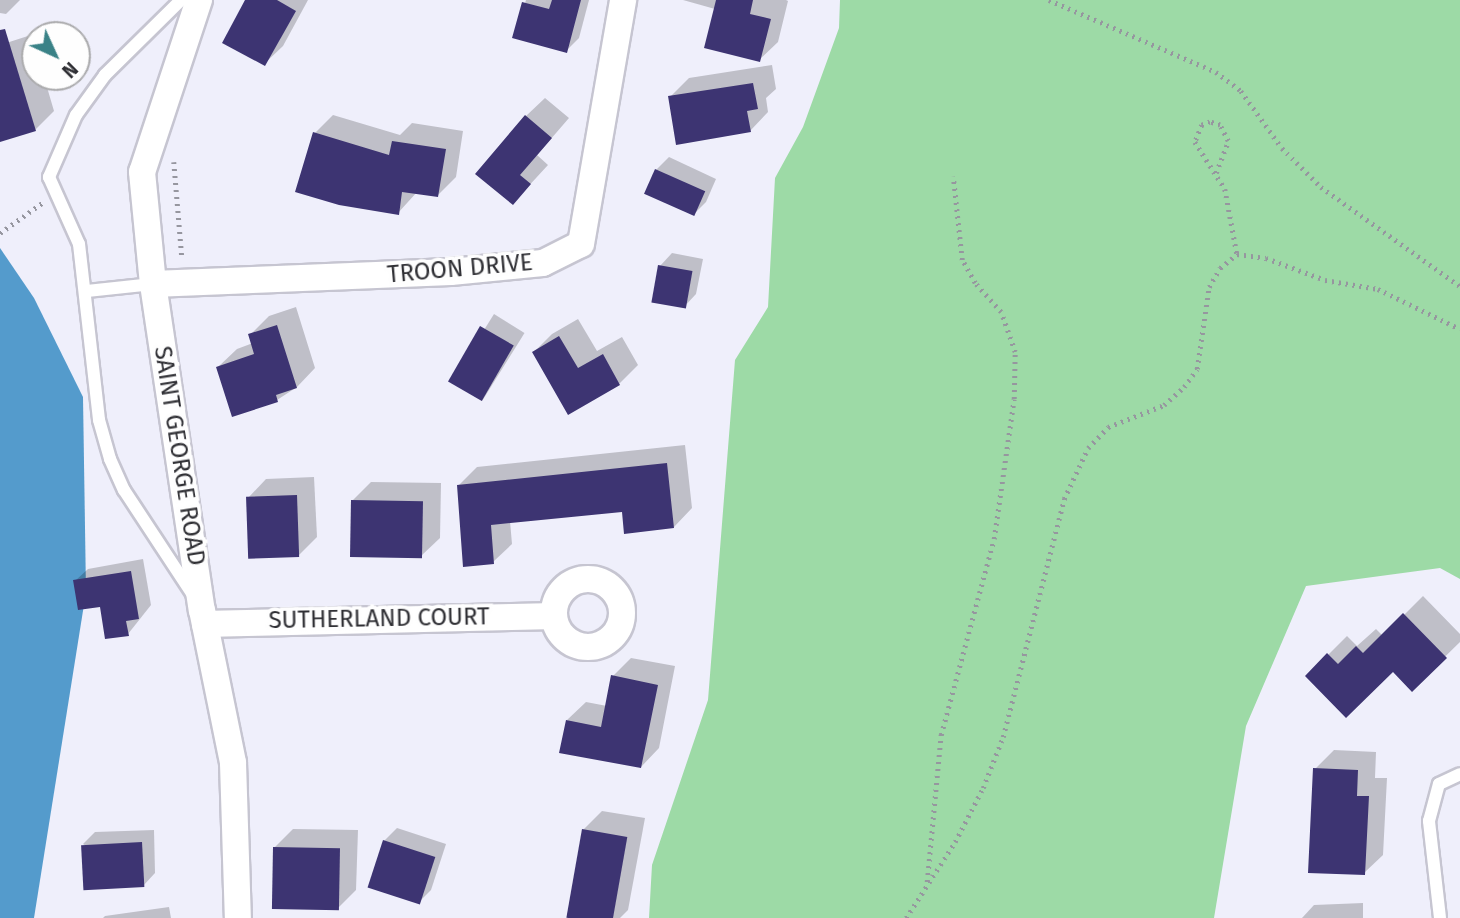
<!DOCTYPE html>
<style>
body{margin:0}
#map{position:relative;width:1460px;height:918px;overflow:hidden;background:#efeffb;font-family:"Fira Sans",sans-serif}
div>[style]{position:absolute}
.green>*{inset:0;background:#9ddaa6}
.water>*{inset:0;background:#549bcc}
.shadow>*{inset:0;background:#0003;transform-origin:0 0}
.building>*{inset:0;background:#3d3472;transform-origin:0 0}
.path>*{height:4.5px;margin-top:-2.25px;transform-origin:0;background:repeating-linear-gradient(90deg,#96969f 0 2px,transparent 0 7px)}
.roads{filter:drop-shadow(2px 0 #c6c5d1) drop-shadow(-2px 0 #c6c5d1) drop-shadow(0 2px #c6c5d1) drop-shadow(0 -2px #c6c5d1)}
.service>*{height:12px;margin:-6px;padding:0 6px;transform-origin:6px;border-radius:6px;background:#fff}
.minor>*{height:26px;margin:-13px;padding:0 13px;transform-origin:13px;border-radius:13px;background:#fff}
.minor>.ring{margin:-13px;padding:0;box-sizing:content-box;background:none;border:26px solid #fff;border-radius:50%}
span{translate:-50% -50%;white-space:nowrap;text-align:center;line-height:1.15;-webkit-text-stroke:7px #fefefe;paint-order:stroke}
.street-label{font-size:24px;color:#2f2f34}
.north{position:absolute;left:21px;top:21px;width:70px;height:70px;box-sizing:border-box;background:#fefefe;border:2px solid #ababad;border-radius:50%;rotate:135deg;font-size:19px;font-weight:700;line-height:28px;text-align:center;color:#2f2f34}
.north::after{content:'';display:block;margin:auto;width:24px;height:32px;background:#3a8287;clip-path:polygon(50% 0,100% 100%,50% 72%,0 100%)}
</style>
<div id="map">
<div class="green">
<i style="clip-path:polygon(840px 0,1460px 0,1460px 579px,1440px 568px,1306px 586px,1246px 726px,1214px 918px,649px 918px,652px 865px,708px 700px,735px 360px,768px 307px,775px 178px,803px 127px,839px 28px)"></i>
</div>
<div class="water">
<i style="clip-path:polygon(0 248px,34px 298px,83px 397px,86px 592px,34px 918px,0 918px)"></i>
</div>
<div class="shadow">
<i style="clip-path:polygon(0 0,20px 0,6px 14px,0 13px)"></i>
<i style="clip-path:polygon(247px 0,308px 0,283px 46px,264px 64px)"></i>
<i style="clip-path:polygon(526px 0,589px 0,579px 38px,566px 51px,515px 37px)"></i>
<i style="clip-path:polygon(683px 0,786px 0,788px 1px,778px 42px,759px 60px,715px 9px)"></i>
<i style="clip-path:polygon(31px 35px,35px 77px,44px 77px,54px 111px,35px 130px,0 140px,0 45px)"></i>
<i style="clip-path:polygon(772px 65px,776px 89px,766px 98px,768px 112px,750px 131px,670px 97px,689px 78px)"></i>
<i style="clip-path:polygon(545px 98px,569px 118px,537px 155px,548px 165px,513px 203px,526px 116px)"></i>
<i style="clip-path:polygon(333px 115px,400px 135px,412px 123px,463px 131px,456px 177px,437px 196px,417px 192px,398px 213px,315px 133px)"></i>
<i style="clip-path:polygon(669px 157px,716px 179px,706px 202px,693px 215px,646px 193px,656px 170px)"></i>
<i style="clip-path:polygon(672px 253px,703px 259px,696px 294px,684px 307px,660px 266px)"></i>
<i style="clip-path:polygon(296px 307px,315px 368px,297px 387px,277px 400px,218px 367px,237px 349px,253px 343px,250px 335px,269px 316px)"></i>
<i style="left:494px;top:314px;width:36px;height:80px;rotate:32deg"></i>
<i style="clip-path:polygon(578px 319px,597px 351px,622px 337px,638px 365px,619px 384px,569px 413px,534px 352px,552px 334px)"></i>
<i style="clip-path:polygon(685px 445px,692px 508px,674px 527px,623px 510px,510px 521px,512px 544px,493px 562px,459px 485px,477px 467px)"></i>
<i style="clip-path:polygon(314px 477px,317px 537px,298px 556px,248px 498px,266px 479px)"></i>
<i style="clip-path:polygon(371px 482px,441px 483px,440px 538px,421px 556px,353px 500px)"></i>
<i style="clip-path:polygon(143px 559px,151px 605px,128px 634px,75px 581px,88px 569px)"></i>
<i style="clip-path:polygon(1423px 596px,1460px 634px,1460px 642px,1412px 689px,1393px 669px,1307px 676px,1347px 636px,1357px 646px,1376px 629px,1383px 636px)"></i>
<i style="clip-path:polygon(631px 658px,675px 666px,659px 748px,641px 767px,567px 720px,586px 702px,607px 706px,613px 676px)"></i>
<i style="clip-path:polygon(1334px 750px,1376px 752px,1375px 778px,1387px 778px,1383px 855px,1364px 873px,1315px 769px)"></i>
<i style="clip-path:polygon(602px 811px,645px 818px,628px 910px,620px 918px,568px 918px,583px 830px)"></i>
<i style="clip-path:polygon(397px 828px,446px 844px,431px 890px,419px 902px,384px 841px)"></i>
<i style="clip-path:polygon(293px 829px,358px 830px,356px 890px,337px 909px,274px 848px)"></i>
<i style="clip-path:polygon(154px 830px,155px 873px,143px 886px,83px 844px,95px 832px)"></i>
<i style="clip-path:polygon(1363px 903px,1363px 918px,1302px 918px,1314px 905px)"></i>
<i style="clip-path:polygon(169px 907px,171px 918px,103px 918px,105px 916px)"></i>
</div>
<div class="building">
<i style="clip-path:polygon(245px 0,277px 0,296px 11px,265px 66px,222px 43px)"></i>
<i style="clip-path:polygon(552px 0,581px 0,567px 53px,512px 38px,522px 2px,549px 9px)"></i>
<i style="clip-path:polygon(716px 0,753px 0,750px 14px,771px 19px,760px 62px,704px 48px)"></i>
<i style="clip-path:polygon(5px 29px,36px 131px,0 142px,0 30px)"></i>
<i style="clip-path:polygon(753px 83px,758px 109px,747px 111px,751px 132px,676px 145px,668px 96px)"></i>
<i style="clip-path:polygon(525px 115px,552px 138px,520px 175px,531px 184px,513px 205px,475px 174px)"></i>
<i style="clip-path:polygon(313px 132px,389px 155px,392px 141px,446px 149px,438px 197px,402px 192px,399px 215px,339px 205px,295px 192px)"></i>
<i style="left:655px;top:169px;width:55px;height:27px;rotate:24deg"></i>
<i style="left:658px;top:265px;width:35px;height:38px;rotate:10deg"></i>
<i style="clip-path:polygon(277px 325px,297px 388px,276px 395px,278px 402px,232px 417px,216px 367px,254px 354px,248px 334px)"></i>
<i style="left:480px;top:326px;width:39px;height:64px;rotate:30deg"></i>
<i style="clip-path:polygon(559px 336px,578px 368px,603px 354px,620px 385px,568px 415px,532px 352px)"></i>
<i style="clip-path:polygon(667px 463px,674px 528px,624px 534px,622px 512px,491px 525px,494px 564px,463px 567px,457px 485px)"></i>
<i style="left:297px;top:495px;width:62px;height:51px;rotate:88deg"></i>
<i style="left:351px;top:500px;width:72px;height:57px;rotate:1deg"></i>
<i style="clip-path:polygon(131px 571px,139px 619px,126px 621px,129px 636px,105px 639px,100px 607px,78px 610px,73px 580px)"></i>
<i style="clip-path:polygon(1403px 613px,1447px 658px,1412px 692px,1393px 672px,1346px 718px,1305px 676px,1327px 653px,1338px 664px,1356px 646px,1363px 653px)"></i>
<i style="clip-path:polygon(611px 675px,658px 685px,641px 768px,559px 753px,566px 720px,601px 727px)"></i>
<i style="clip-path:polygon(1313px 768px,1358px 770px,1357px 796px,1369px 796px,1365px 875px,1308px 873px)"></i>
<i style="left:582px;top:829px;width:46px;height:90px;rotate:10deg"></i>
<i style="left:383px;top:840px;width:55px;height:50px;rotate:18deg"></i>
<i style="left:142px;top:842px;width:45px;height:61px;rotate:87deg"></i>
<i style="left:273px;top:847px;width:67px;height:62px;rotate:1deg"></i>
</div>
<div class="path">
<i style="left:1049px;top:0;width:182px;rotate:23.3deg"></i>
<i style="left:1216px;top:72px;width:31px;rotate:37deg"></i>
<i style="left:1241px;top:91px;width:70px;rotate:54.3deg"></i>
<i style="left:1282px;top:148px;width:55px;rotate:45deg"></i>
<i style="left:1321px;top:187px;width:171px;rotate:35.5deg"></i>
<i style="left:174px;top:162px;width:96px;rotate:85.2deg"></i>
<i style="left:1216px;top:173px;width:34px;rotate:-69deg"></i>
<i style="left:1228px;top:141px;width:18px;rotate:-117deg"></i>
<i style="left:1220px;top:125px;width:10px;rotate:-163deg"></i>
<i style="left:1210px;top:122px;width:9px;rotate:159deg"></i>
<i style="left:1202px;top:125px;width:18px;rotate:112deg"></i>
<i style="left:1195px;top:142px;width:56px;rotate:57.4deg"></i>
<i style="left:1225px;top:189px;width:66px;rotate:79.5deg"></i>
<i style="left:0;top:233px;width:52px;rotate:-35.5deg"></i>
<i style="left:927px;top:882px;width:148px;rotate:-84.6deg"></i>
<i style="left:941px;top:735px;width:203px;rotate:-74.9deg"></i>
<i style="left:994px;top:539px;width:141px;rotate:-81.9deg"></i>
<i style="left:1014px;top:399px;width:47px;rotate:-88.8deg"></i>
<i style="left:1015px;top:352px;width:42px;rotate:-109.3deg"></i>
<i style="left:1001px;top:312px;width:39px;rotate:-132deg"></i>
<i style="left:975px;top:283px;width:26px;rotate:-119deg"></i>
<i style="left:962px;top:260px;width:84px;rotate:-96.1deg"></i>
<i style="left:906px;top:918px;width:90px;rotate:-57.2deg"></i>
<i style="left:955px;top:842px;width:61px;rotate:-62.6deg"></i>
<i style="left:983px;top:788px;width:55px;rotate:-68.6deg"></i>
<i style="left:1003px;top:737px;width:246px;rotate:-75.6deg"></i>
<i style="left:1064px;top:499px;width:56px;rotate:-64.8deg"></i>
<i style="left:1088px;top:448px;width:29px;rotate:-46deg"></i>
<i style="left:1108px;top:427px;width:60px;rotate:-21.4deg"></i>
<i style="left:1164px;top:405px;width:27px;rotate:-42deg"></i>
<i style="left:1184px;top:387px;width:22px;rotate:-54deg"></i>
<i style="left:1197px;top:369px;width:83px;rotate:-81.7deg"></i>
<i style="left:1209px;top:287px;width:22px;rotate:-60deg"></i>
<i style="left:1220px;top:268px;width:22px;rotate:-39deg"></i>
<i style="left:1237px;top:254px;width:29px;rotate:8deg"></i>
<i style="left:1266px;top:258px;width:63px;rotate:20.4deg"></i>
<i style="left:1325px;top:280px;width:54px;rotate:9.6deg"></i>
<i style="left:1378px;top:289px;width:91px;rotate:26deg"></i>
</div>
<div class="roads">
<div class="service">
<i style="left:181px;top:0;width:107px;rotate:135.4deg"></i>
<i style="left:105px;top:75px;width:49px;rotate:125.9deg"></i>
<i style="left:76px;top:115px;width:68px;rotate:113.5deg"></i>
<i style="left:49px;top:177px;width:73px;rotate:65.9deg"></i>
<i style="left:79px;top:244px;width:177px;rotate:83.5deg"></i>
<i style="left:99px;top:420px;width:41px;rotate:74.2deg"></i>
<i style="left:110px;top:459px;width:34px;rotate:66deg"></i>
<i style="left:124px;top:490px;width:126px;rotate:56.7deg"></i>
<i style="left:87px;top:291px;width:66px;rotate:-6.1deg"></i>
<i style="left:1440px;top:918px;width:98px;rotate:-96.5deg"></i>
<i style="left:1429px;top:821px;width:38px;rotate:-75deg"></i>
<i style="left:1439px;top:784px;width:23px;rotate:-25deg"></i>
</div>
<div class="minor">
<i style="left:199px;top:0;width:181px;rotate:108.3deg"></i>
<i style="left:142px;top:172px;width:113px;rotate:84.4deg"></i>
<i style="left:153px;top:284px;width:330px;rotate:81.5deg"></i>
<i style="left:202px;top:610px;width:156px;rotate:78.5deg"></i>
<i style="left:233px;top:763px;width:155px;rotate:88.2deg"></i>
<i style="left:153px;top:284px;width:298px;rotate:-2.3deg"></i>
<i style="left:451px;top:272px;width:92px;rotate:-5.6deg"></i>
<i style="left:543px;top:263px;width:42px;rotate:-26.6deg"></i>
<i style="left:581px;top:244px;width:248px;rotate:-80.2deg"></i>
<i class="ring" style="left:554px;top:579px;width:42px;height:42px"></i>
<i style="left:205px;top:624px;width:349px;rotate:-1.3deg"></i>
</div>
</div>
<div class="street-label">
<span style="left:460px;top:269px;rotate:-5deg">TROON DRIVE</span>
<span style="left:179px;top:456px;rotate:81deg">SAINT GEORGE ROAD</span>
<span style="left:379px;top:619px;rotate:-1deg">SUTHERLAND COURT</span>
</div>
<div class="north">N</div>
</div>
